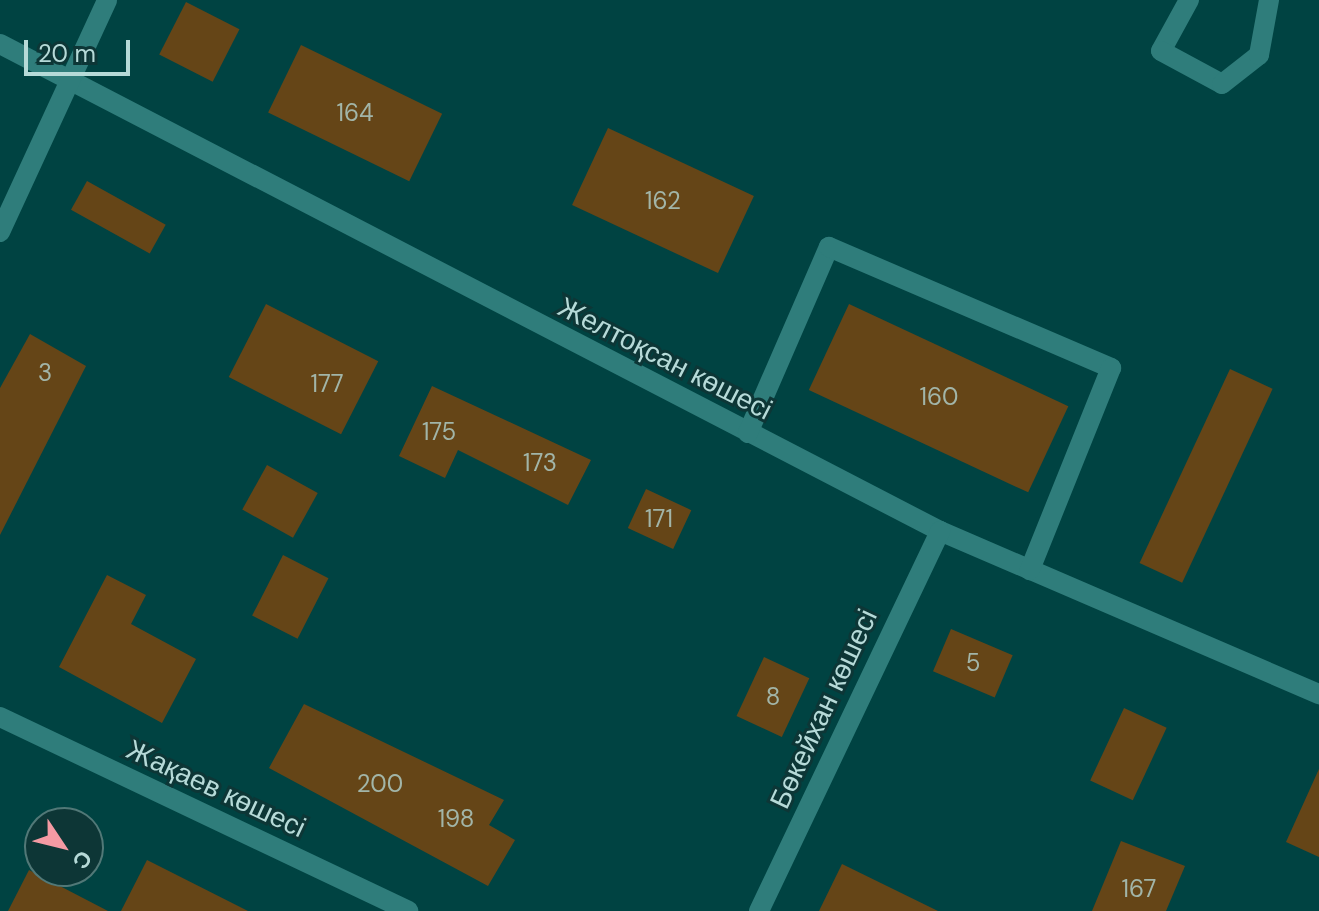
<!DOCTYPE html>
<meta charset="utf-8">
<style>
body{margin:0}
#map{position:relative;width:1319px;height:911px;overflow:hidden;background:#004342;font-family:"DM Sans",sans-serif}
div>[style]{position:absolute}
.building>*{inset:0;background:#654517;transform-origin:0 0}
.minor>*{height:20px;margin:-10px;padding:0 10px;transform-origin:10px;border-radius:10px;background:#2f7d7b}
span{translate:-50% -50%;white-space:nowrap;text-align:center;line-height:1.15;-webkit-text-stroke:6px #0d3636;paint-order:stroke}
.number-label{font-size:24px;color:#a2b5a8}
.number-label span{-webkit-text-stroke-width:0}
.street-label{font-size:28px;color:#b6dad8}
.north{position:absolute;left:24px;top:807px;width:80px;height:80px;box-sizing:border-box;background:#0d3636;border:2px solid #517877;border-radius:50%;rotate:125deg;font-size:22px;font-weight:700;line-height:32px;text-align:center;color:#b6dad8}
.north::after{content:'';display:block;margin:auto;width:28px;height:36px;background:#f49aa3;clip-path:polygon(50% 0,100% 100%,50% 72%,0 100%)}
.scale{position:absolute;left:24px;top:40px;width:106px;height:36px;box-sizing:border-box;border:4px solid #b6dad8;border-top:0;padding-left:10px;font-size:24px;line-height:28px;white-space:nowrap;color:#b6dad8;-webkit-text-stroke:6px #0d3636;paint-order:stroke}
</style>
<div id="map">
<div class="building">
<i style="left:186px;top:2px;width:60px;height:59px;rotate:27deg"></i>
<i style="left:301px;top:45px;width:157px;height:75px;rotate:26deg"></i>
<i style="left:608px;top:128px;width:161px;height:85px;rotate:25deg"></i>
<i style="left:87px;top:181px;width:90px;height:33px;rotate:29deg"></i>
<i style="left:266px;top:304px;width:126px;height:82px;rotate:27deg"></i>
<i style="left:849px;top:304px;width:242px;height:95px;rotate:25deg"></i>
<i style="clip-path:polygon(30px 334px,86px 366px,0 535px,0 388px)"></i>
<i style="left:1230px;top:369px;width:47px;height:214px;rotate:25deg"></i>
<i style="clip-path:polygon(432px 386px,591px 460px,568px 505px,458px 450px,445px 478px,399px 456px)"></i>
<i style="left:267px;top:465px;width:58px;height:51px;rotate:29deg"></i>
<i style="left:646px;top:489px;width:50px;height:43px;rotate:25deg"></i>
<i style="left:283px;top:555px;width:51px;height:68px;rotate:27deg"></i>
<i style="clip-path:polygon(107px 575px,146px 595px,131px 624px,196px 659px,162px 723px,59px 667px)"></i>
<i style="left:951px;top:629px;width:67px;height:46px;rotate:23deg"></i>
<i style="left:764px;top:657px;width:50px;height:65px;rotate:25deg"></i>
<i style="clip-path:polygon(304px 704px,504px 800px,489px 825px,515px 840px,488px 886px,269px 768px)"></i>
<i style="left:1124px;top:708px;width:47px;height:80px;rotate:25deg"></i>
<i style="clip-path:polygon(1319px 769px,1319px 857px,1286px 842px)"></i>
<i style="clip-path:polygon(1121px 841px,1185px 866px,1166px 911px,1092px 911px)"></i>
<i style="clip-path:polygon(147px 860px,248px 911px,121px 911px)"></i>
<i style="clip-path:polygon(842px 864px,938px 911px,819px 911px)"></i>
<i style="clip-path:polygon(29px 870px,108px 911px,8px 911px)"></i>
</div>
<div class="minor">
<i style="left:1189px;top:0;width:58px;rotate:118.8deg"></i>
<i style="left:1161px;top:51px;width:69px;rotate:28.4deg"></i>
<i style="left:1222px;top:84px;width:47px;rotate:-38.1deg"></i>
<i style="left:1259px;top:55px;width:56px;rotate:-79.7deg"></i>
<i style="left:0;top:44px;width:1059px;rotate:27.39deg"></i>
<i style="left:940px;top:531px;width:413px;rotate:23.3deg"></i>
<i style="left:0;top:232px;width:255px;rotate:-65.2deg"></i>
<i style="left:748px;top:433px;width:203px;rotate:-66.5deg"></i>
<i style="left:829px;top:247px;width:307px;rotate:23.2deg"></i>
<i style="left:1111px;top:368px;width:218px;rotate:111.9deg"></i>
<i style="left:0;top:717px;width:452px;rotate:25.4deg"></i>
<i style="left:759px;top:911px;width:421px;rotate:-64.5deg"></i>
</div>
<div class="number-label">
<span style="left:355px;top:113px">164</span>
<span style="left:663px;top:201px">162</span>
<span style="left:45px;top:373px">3</span>
<span style="left:327px;top:384px">177</span>
<span style="left:939px;top:397px">160</span>
<span style="left:439px;top:432px">175</span>
<span style="left:540px;top:463px">173</span>
<span style="left:659px;top:519px">171</span>
<span style="left:973px;top:663px">5</span>
<span style="left:773px;top:697px">8</span>
<span style="left:380px;top:784px">200</span>
<span style="left:456px;top:819px">198</span>
<span style="left:1139px;top:889px">167</span>
</div>
<div class="street-label">
<span style="left:665px;top:359px;rotate:27deg">Желтоқсан көшесі</span>
<span style="left:824px;top:709px;rotate:-65deg">Бөкейхан көшесі</span>
<span style="left:216px;top:789px;rotate:25deg">Жақаев көшесі</span>
</div>
<div class="north">С</div>
<div class="scale">20 m</div>
</div>
